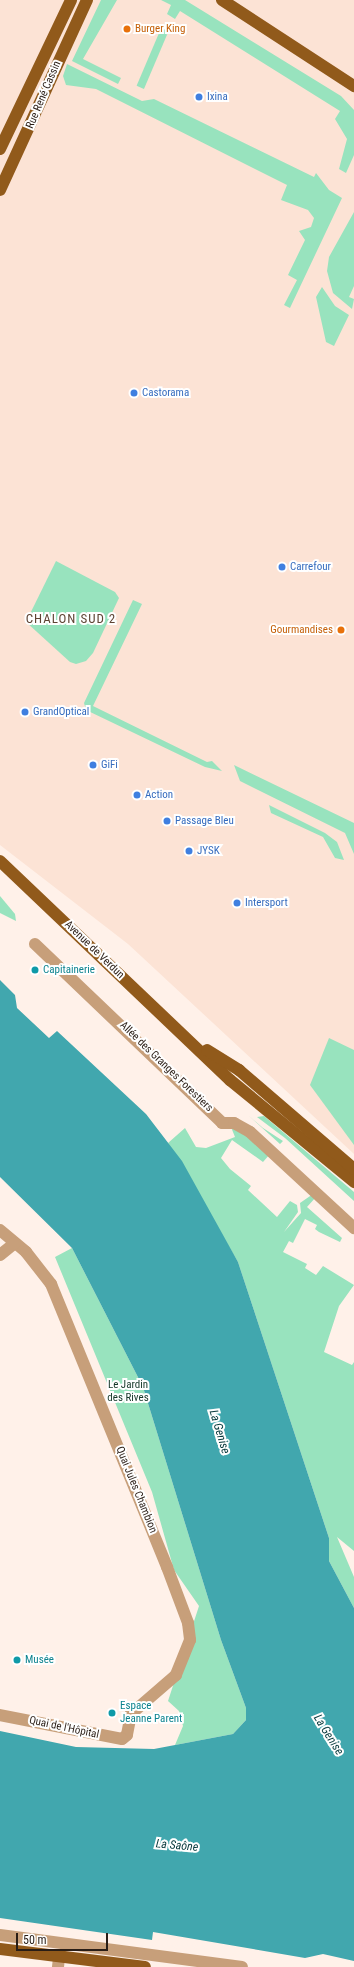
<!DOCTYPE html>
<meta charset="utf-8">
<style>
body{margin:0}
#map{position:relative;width:354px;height:1967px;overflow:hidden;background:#fff1e9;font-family:"Roboto Condensed",sans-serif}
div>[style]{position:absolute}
.built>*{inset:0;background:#fce3d5}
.green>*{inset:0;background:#98e3be;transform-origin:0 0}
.water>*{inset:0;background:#41a7ae}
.minor>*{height:12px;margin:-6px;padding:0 6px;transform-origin:6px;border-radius:6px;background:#c79f7a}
.major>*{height:12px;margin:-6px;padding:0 6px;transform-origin:6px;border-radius:6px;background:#915a1b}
.dots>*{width:11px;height:11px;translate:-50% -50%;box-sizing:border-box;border:2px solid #fff;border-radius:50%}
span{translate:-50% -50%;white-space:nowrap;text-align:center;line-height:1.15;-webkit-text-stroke:4px #fff;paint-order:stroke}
.food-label{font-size:11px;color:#c56008}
.left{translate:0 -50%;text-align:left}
.right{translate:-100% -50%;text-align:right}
.street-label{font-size:11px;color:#291d16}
.shop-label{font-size:11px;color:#366cbe}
.culture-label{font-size:11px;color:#0d838f}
.park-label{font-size:11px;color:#143627}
.water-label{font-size:12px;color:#06383b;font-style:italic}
.quarter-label{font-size:13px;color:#5f4434;letter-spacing:1px}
.scale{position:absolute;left:16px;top:1933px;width:92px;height:18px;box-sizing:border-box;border:2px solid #291d16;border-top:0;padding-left:5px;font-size:12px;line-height:14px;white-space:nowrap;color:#291d16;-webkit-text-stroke:3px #fff;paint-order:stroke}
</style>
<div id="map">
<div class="built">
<i style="clip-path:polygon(0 0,354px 0,354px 1154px,128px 944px,0 845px)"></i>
</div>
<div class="green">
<i style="clip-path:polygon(101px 0,117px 0,83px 59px,121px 78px,118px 84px,72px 61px)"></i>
<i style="clip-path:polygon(161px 0,185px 0,341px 96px,354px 110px,354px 155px,346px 173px,339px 169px,347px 139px,335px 119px,340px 111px,180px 11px,175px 19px,167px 14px,171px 5px)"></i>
<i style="left:162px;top:26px;width:8px;height:65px;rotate:23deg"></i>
<i style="clip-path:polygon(67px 64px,142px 101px,154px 99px,314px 177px,316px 173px,329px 190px,342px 198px,290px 308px,284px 305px,297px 280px,288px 275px,305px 240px,299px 231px,311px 227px,314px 218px,308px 210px,281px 200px,287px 185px,96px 89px,66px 85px,63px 76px)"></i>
<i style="clip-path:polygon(354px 212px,354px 286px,349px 297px,354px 299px,352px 309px,333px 293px,327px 271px,329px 257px)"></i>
<i style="clip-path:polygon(322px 287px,335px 306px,349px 315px,334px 346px,326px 342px,316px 297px)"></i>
<i style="clip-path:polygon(56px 561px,115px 592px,119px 598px,93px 653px,86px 661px,76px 664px,70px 662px,26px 622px)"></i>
<i style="clip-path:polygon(133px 600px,142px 604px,93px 706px,207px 762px,212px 761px,222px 771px,205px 767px,86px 710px,84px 703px)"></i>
<i style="clip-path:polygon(234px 765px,354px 823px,354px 854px,345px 833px,240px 781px)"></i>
<i style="clip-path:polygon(269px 805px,325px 833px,337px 842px,344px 860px,335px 858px,323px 837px,271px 813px)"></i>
<i style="clip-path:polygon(0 896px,15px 914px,16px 921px,0 913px)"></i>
<i style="clip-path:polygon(329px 1038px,354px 1050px,354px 1145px,310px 1085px)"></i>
<i style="clip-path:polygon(248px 1115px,263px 1128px,283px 1141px,280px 1144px)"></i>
<i style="clip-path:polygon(264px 1116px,354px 1192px,354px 1201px,285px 1138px,257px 1117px)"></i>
<i style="clip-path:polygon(231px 1127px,238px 1127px,270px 1154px,263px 1162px,232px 1140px,221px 1158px,230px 1169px,251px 1186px,248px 1190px,277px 1217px,290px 1201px,297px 1205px,298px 1212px,284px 1232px,301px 1213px,300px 1203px,313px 1194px,316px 1197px,307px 1207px,342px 1238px,340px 1242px,319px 1232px,315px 1229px,317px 1225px,305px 1219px,293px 1243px,289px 1241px,283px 1252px,307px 1264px,305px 1268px,316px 1275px,323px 1266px,354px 1285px,339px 1306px,324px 1352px,352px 1365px,354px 1362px,354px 1551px,337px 1537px,354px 1577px,354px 1608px,329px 1561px,329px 1538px,238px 1262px,168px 1143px,185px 1128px,196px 1147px,206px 1148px,235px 1137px)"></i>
<i style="clip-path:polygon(72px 1248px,143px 1387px,221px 1640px,246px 1708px,246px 1720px,233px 1734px,175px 1745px,183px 1726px,179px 1711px,168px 1701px,199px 1606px,174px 1570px,152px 1492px,55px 1257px)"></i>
</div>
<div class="water">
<i style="clip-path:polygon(0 980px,15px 995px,17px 1008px,49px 1038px,57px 1031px,146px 1114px,182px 1161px,238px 1262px,329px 1538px,329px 1561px,354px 1608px,354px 1961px,323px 1954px,305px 1958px,153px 1932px,152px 1940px,0 1918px,0 1731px,76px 1747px,154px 1749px,233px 1734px,246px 1720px,246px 1708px,221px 1640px,143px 1387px,72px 1248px,0 1177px)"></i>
</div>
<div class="minor">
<i style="left:35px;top:944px;width:259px;rotate:43.7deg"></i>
<i style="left:222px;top:1123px;width:12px"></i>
<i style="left:234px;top:1123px;width:18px;rotate:29deg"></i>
<i style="left:250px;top:1132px;width:142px;rotate:42.7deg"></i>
<i style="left:0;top:1230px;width:34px;rotate:40deg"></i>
<i style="left:26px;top:1252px;width:41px;rotate:52deg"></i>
<i style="left:51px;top:1284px;width:306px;rotate:67.7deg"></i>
<i style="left:167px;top:1567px;width:60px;rotate:69.4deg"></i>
<i style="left:188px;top:1623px;width:17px;rotate:83deg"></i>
<i style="left:190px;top:1640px;width:38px;rotate:112deg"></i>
<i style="left:176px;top:1675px;width:60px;rotate:139.1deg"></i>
<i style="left:131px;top:1714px;width:21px;rotate:101deg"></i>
<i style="left:127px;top:1735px;width:6px;rotate:141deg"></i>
<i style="left:122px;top:1739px;width:124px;rotate:-168.9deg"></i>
<i style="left:0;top:1255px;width:19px;rotate:-39deg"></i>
<i style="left:0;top:1935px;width:244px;rotate:7.5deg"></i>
<i style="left:58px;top:1967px;width:10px;rotate:-84deg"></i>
</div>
<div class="major">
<i style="left:222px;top:0;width:158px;rotate:33.1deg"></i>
<i style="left:0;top:149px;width:165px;rotate:-64.5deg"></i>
<i style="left:0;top:190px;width:209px;rotate:-65.4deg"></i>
<i style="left:0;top:861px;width:318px;rotate:43.6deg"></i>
<i style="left:230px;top:1080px;width:161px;rotate:39.4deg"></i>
<i style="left:207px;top:1050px;width:38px;rotate:32deg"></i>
<i style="left:239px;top:1070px;width:152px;rotate:40.7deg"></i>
<i style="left:0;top:1949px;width:146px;rotate:7.1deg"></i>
</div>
<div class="dots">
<i style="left:127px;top:29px;background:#e8710a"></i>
<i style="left:199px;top:97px;background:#3f7fe0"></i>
<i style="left:134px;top:393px;background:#3f7fe0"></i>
<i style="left:282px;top:567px;background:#3f7fe0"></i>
<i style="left:341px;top:630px;background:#e8710a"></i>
<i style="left:25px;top:712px;background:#3f7fe0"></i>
<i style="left:93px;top:765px;background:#3f7fe0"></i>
<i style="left:137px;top:795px;background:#3f7fe0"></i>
<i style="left:167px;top:821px;background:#3f7fe0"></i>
<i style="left:189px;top:851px;background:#3f7fe0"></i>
<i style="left:237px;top:903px;background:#3f7fe0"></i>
<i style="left:35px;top:970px;background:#0f9aa8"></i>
<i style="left:17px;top:1660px;background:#0f9aa8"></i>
<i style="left:112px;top:1713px;background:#0f9aa8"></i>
</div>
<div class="food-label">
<span class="left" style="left:135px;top:29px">Burger King</span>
<span class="right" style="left:333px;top:630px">Gourmandises</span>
</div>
<div class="street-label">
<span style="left:44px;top:95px;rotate:-67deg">Rue René Cassin</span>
<span style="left:94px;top:950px;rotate:44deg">Avenue de Verdun</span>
<span style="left:166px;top:1067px;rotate:44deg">Allée des Granges Forestiers</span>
<span style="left:136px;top:1490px;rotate:68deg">Quai Jules Chambion</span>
<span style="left:64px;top:1728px;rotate:12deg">Quai de l'Hôpital</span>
</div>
<div class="shop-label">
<span class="left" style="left:207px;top:97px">Ixina</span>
<span class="left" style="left:142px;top:393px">Castorama</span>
<span class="left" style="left:290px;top:567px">Carrefour</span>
<span class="left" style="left:33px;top:712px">GrandOptical</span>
<span class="left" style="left:101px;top:765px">GiFi</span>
<span class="left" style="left:145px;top:795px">Action</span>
<span class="left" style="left:175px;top:821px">Passage Bleu</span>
<span class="left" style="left:197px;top:851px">JYSK</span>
<span class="left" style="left:245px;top:903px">Intersport</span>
</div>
<div class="culture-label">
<span class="left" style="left:43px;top:970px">Capitainerie</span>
<span class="left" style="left:25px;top:1660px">Musée</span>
<span class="left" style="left:120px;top:1713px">Espace<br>Jeanne Parent</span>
</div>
<div class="park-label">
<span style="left:128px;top:1392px">Le Jardin<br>des Rives</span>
</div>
<div class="water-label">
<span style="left:219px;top:1432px;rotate:73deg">La Genise</span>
<span style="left:328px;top:1735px;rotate:58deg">La Genise</span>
<span style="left:177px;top:1846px;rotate:5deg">La Saône</span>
</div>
<div class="quarter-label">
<span style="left:71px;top:619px">CHALON SUD 2</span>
</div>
<div class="scale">50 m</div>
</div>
